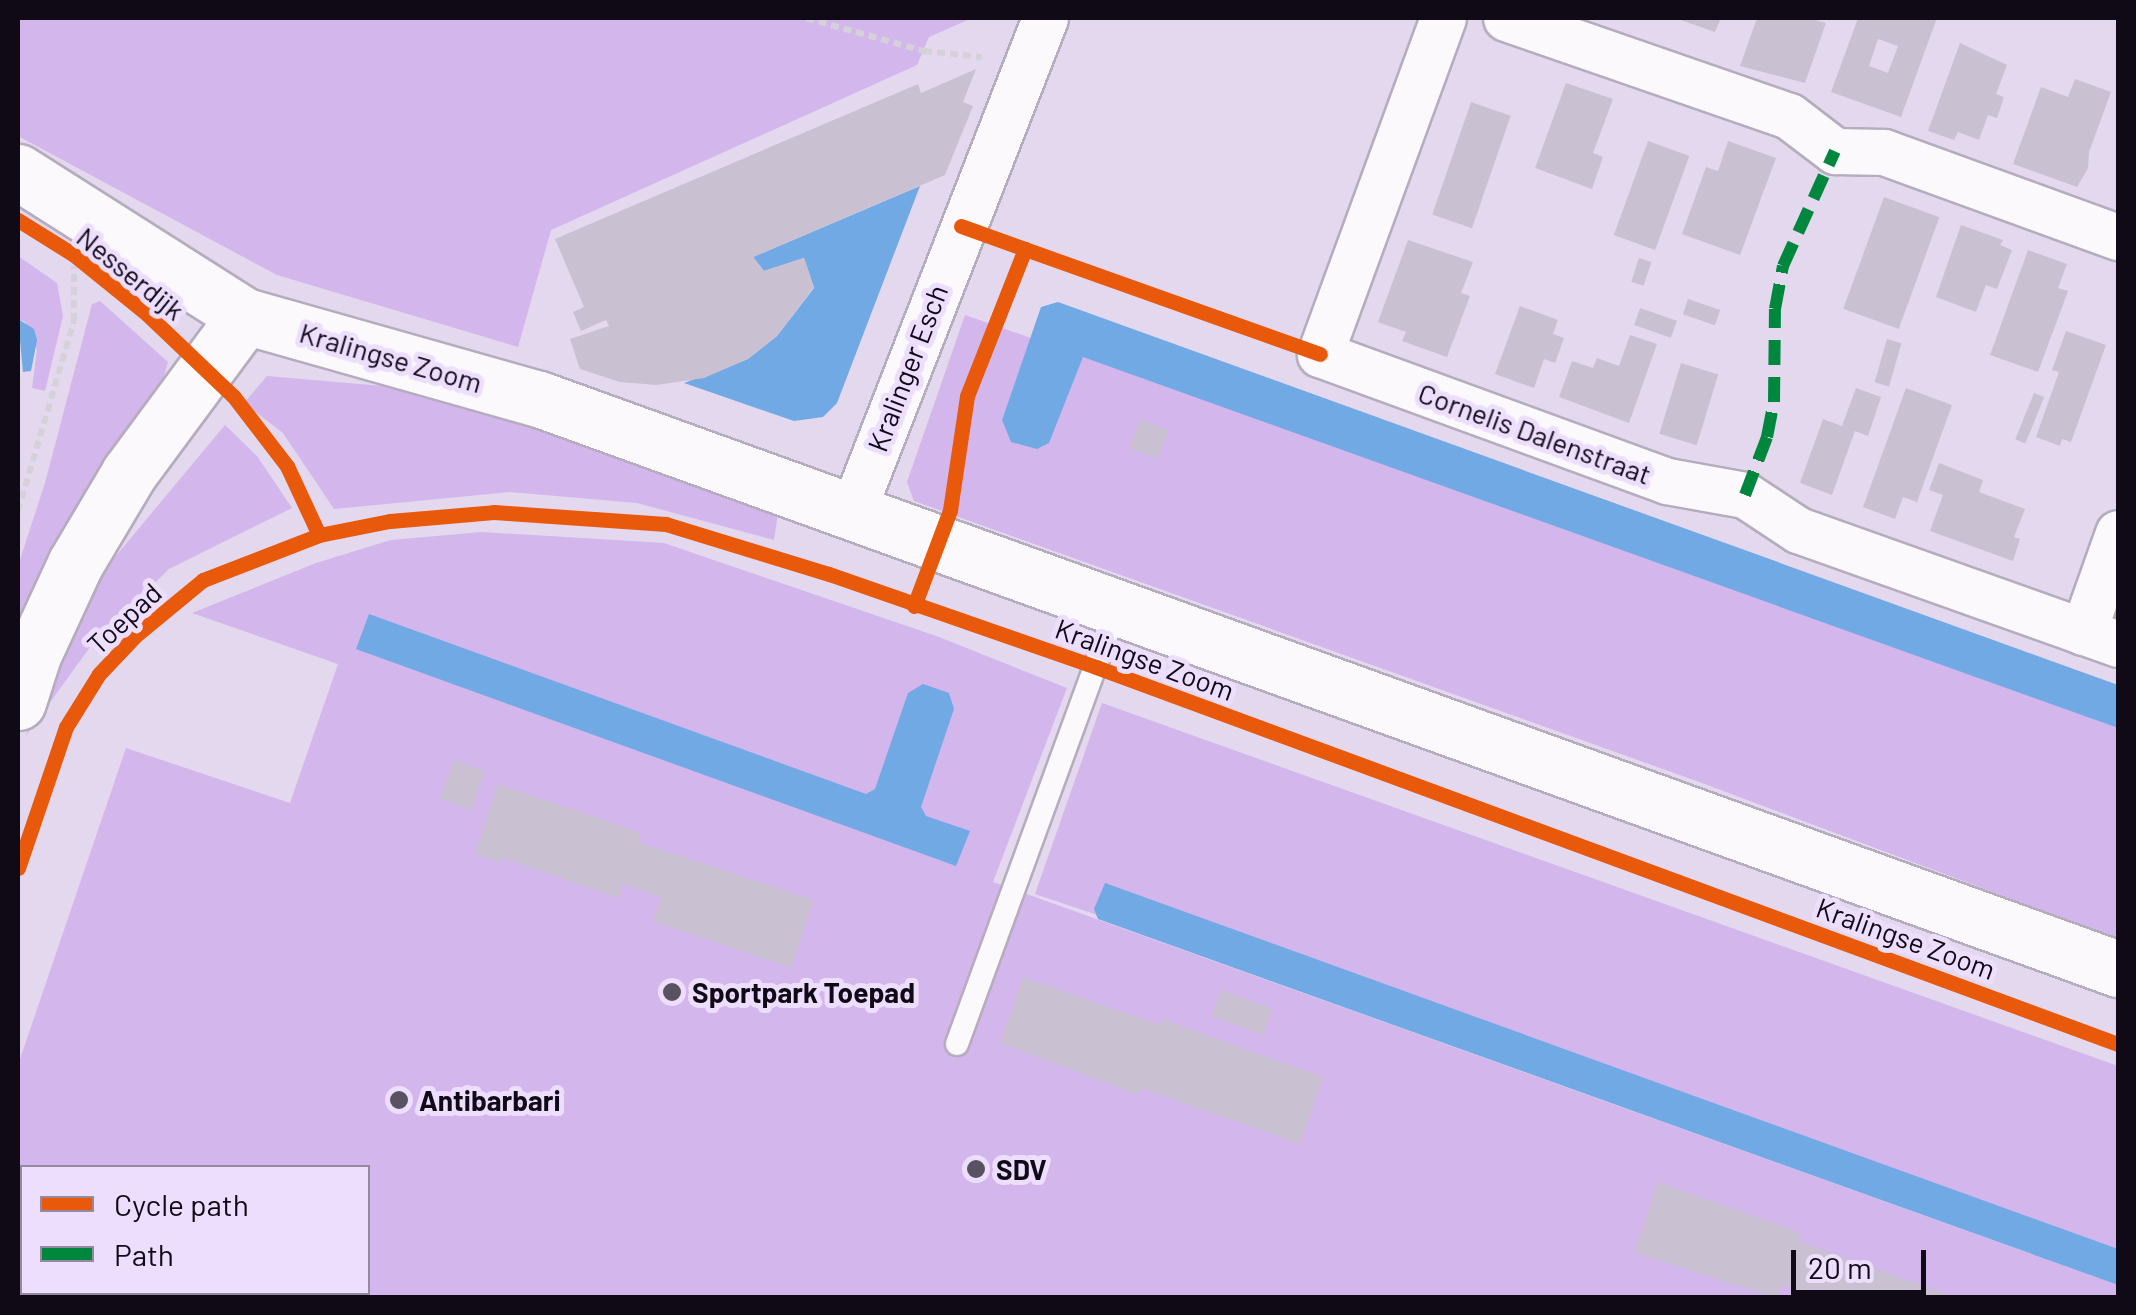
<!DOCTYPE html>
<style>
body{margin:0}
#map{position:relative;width:2136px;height:1315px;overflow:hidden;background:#e3d8ee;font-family:Barlow,sans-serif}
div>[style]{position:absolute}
.green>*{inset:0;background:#d2b6ec}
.water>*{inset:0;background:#70a9e4}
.building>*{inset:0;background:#c9c1d2;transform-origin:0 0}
.path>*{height:6px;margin-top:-3px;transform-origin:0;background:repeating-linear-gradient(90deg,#d5d1d8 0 8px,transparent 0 13px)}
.roads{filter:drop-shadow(2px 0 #b5acbd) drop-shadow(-2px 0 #b5acbd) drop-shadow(0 2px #b5acbd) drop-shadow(0 -2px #b5acbd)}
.service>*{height:22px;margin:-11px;padding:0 11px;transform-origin:11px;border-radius:11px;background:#fbf9fc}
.minor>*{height:45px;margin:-22.5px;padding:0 22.5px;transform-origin:22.5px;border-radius:22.5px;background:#fbf9fc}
.tertiary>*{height:55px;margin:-27.5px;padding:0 27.5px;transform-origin:27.5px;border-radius:27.5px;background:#fbf9fc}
.quiet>*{height:12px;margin-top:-6px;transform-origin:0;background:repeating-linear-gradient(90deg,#00873e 0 25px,transparent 0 37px)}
.cycleway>*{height:15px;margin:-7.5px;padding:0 7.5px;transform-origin:7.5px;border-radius:7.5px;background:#e8590c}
.dots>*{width:28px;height:28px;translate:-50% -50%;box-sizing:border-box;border:5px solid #eedefe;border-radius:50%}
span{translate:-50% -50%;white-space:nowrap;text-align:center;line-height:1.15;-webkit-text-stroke:10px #eedefe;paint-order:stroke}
.street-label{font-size:28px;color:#100916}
.poi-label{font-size:28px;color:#100916;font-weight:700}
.left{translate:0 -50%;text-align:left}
.frame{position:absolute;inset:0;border:20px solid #100916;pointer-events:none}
.legend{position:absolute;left:20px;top:1165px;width:350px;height:130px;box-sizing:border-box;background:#eedefe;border:2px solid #9589a1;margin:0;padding:12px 18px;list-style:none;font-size:30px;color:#100916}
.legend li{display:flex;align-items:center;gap:20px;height:50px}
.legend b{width:50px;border:2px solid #9589a1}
.scale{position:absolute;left:1791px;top:1250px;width:135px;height:45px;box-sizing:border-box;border:5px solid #100916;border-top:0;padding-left:12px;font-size:30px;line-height:35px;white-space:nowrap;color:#100916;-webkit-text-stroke:8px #eedefe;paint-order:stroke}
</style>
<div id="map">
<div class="green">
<i style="clip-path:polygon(18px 18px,972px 18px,929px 37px,917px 65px,551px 230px,518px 347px,277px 275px,18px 136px)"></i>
<i style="clip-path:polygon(18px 256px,57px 283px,63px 316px,45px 391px,32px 388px,37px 350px,25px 322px,18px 319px)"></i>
<i style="clip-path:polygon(100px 301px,168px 362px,164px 377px,71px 521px,18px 634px,18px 566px,45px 483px,92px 304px)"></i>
<i style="clip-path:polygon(965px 315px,1031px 338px,1002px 420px,1083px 356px,2118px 728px,2118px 939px,1702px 783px,914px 501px,907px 482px)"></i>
<i style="clip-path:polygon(267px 376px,429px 390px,537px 424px,778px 513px,774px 540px,637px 503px,510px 492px,334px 509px,283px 433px,244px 403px)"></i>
<i style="clip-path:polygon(225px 425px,257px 456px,292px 508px,169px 569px,93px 643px,25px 737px,105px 569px)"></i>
<i style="clip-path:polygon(evenodd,482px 532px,664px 543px,939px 637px,1067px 688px,993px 882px,2118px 1285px,2118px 1298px,18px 1298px,18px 1065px,126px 748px,290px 803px,338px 664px,192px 613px,316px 563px,391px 540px,482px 532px,22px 1168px,368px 1168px,368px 1292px,22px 1292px,22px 1168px)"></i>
<i style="clip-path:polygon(1102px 703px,2118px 1066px,2118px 1260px,1035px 894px)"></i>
</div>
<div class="water">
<i style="clip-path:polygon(920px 186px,837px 403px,823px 417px,794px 421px,684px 383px,748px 359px,777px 336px,814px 288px,804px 258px,764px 271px,753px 257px)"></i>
<i style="clip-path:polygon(1058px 302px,2118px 685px,2118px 728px,1083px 357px,1049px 443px,1037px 449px,1011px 442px,1002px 420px,1041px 307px)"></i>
<i style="clip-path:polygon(18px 319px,34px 329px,37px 340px,31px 371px,23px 372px)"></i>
<i style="clip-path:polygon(369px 614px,866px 794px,875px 789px,908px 693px,923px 684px,949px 693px,954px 709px,921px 807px,926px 816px,970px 831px,956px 866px,356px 649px)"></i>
<i style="clip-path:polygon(1105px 883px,2118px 1249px,2118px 1285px,1098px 919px,1094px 909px)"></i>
</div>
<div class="building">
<i style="clip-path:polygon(1675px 18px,1721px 18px,1715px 32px)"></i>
<i style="clip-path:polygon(1757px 18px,1809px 18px,1826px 23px,1805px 83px,1740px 66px)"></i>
<i style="clip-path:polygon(evenodd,1858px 18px,1937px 18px,1901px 117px,1831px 92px,1858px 18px,1878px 39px,1898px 46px,1888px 73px,1869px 66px,1878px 39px)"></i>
<i style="clip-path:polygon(1960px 43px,2007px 65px,1996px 94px,2004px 97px,1997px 118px,1988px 115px,1979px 140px,1958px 132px,1954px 140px,1928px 131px)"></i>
<i style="clip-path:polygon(976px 69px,963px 102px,973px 106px,945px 175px,753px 257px,764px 271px,804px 258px,814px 287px,777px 336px,748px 359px,704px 378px,657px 385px,620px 382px,580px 369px,570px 339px,609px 326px,606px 320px,581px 331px,573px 312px,584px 307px,555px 239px,918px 84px,921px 93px)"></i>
<i style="clip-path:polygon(2075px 79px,2111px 92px,2089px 152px,2088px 168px,2077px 187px,2013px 164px,2041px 87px,2068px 97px)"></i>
<i style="clip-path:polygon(1566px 83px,1613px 99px,1593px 153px,1603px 157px,1592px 189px,1535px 168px)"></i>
<i style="left:1471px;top:102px;width:42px;height:119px;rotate:19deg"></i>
<i style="left:1648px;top:141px;width:44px;height:100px;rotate:20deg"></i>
<i style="clip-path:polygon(1728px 141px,1776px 158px,1740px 255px,1682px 234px,1706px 167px,1718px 171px)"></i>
<i style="left:1884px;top:197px;width:59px;height:119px;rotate:20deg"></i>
<i style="clip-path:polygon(1961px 225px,2003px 240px,2000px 245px,2012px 250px,1997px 289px,1986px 285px,1976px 312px,1936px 297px)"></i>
<i style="clip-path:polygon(1408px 240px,1473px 262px,1461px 293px,1470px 296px,1447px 357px,1402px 341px,1406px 332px,1378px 322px)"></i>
<i style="clip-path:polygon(2028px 250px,2067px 264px,2058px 288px,2068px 291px,2038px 372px,1990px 355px)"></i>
<i style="left:1639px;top:258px;width:13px;height:25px;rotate:18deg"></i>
<i style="left:1688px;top:299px;width:34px;height:16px;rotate:19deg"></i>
<i style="clip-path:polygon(1520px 306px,1558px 320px,1553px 334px,1564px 338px,1555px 363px,1544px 359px,1534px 388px,1495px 374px)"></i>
<i style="left:1640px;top:308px;width:39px;height:18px;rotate:19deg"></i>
<i style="clip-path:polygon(2066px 331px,2106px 345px,2071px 442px,2062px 439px,2060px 446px,2036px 437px,2059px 372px,2052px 370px)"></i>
<i style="clip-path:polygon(1630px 335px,1657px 344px,1629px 423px,1559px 397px,1572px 361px,1593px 368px,1597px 358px,1619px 366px)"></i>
<i style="left:1887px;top:339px;width:15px;height:45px;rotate:16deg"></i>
<i style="left:1681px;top:363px;width:39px;height:74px;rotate:17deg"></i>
<i style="clip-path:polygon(1856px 388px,1881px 397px,1868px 436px,1855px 431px,1832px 495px,1800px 483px,1823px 419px,1842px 426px)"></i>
<i style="clip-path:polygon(1906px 388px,1952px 405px,1917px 502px,1903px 497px,1895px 519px,1863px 507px)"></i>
<i style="left:2034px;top:393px;width:11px;height:50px;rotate:22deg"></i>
<i style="left:1140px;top:419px;width:31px;height:31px;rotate:21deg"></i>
<i style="clip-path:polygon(1939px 463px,1983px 480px,1979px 492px,2025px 509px,2014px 537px,2020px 539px,2013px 561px,1930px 531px,1943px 495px,1929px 490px)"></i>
<i style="left:454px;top:760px;width:33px;height:41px;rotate:20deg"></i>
<i style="clip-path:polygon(498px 784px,641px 833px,638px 842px,814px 900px,791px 968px,653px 921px,661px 897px,623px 884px,619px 898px,503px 858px,502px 863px,475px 854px)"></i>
<i style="clip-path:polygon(1023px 977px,1160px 1025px,1162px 1019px,1323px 1077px,1300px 1144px,1141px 1088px,1138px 1095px,1000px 1043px)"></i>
<i style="left:1221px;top:990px;width:55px;height:28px;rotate:20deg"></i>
<i style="clip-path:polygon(1658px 1182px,1801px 1233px,1798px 1241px,1958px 1298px,1820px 1298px,1783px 1285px,1775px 1298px,1634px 1252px)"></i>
</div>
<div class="path">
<i style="left:806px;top:18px;width:123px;rotate:15.6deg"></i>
<i style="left:924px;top:51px;width:58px;rotate:5.9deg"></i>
<i style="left:18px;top:511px;width:198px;rotate:-73.6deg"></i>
<i style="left:74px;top:321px;width:55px;rotate:-90deg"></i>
</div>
<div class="roads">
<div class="service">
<i style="left:957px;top:1044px;width:465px;rotate:-69.9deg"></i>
</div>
<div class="minor">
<i style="left:1443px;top:18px;width:358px;rotate:110.1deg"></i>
<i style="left:1320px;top:354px;width:370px;rotate:20.1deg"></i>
<i style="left:1667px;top:481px;width:79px;rotate:10.2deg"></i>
<i style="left:1745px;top:495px;width:64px;rotate:33.4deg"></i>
<i style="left:1798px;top:530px;width:340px;rotate:19.6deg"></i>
<i style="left:1506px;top:18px;width:299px;rotate:19.1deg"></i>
<i style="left:1789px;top:116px;width:58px;rotate:37.3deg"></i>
<i style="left:1835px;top:151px;width:49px;rotate:1.2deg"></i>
<i style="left:1884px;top:152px;width:249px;rotate:20deg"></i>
<i style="left:853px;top:510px;width:528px;rotate:-68.68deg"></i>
<i style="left:2083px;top:632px;width:105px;rotate:-70.5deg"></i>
</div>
<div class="tertiary">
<i style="left:18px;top:172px;width:269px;rotate:32.4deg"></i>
<i style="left:245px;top:316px;width:305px;rotate:15.8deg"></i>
<i style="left:539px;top:399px;width:1679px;rotate:19.85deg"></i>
<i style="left:18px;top:702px;width:49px;rotate:-72.3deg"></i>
<i style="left:33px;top:655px;width:100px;rotate:-65.2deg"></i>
<i style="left:75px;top:564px;width:106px;rotate:-59.3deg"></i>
<i style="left:129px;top:473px;width:195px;rotate:-53.5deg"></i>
</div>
</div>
<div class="quiet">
<i style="left:1745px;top:495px;width:62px;rotate:-69.2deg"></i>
<i style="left:1767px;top:437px;width:36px;rotate:-79deg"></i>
<i style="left:1774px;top:402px;width:93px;rotate:-89.4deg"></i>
<i style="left:1775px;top:309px;width:44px;rotate:-79.5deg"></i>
<i style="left:1783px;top:266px;width:126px;rotate:-65.7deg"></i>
</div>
<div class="cycleway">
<i style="left:18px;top:220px;width:66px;rotate:32deg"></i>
<i style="left:74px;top:255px;width:95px;rotate:39deg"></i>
<i style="left:148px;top:315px;width:119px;rotate:43.6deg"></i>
<i style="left:234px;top:397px;width:87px;rotate:52.5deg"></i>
<i style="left:287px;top:466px;width:76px;rotate:65.1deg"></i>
<i style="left:319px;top:535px;width:72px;rotate:-11.2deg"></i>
<i style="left:390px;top:521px;width:104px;rotate:-4.9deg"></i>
<i style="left:494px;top:512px;width:172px;rotate:4deg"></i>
<i style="left:666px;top:524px;width:170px;rotate:17.1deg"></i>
<i style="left:829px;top:574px;width:283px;rotate:19.2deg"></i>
<i style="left:1096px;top:667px;width:1089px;rotate:20.25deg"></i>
<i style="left:1025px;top:249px;width:313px;rotate:19.6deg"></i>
<i style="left:914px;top:606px;width:103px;rotate:-69.4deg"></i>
<i style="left:950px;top:510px;width:115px;rotate:-81.5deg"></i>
<i style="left:967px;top:396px;width:158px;rotate:-68.5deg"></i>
<i style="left:1025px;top:249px;width:68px;rotate:-160.2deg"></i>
<i style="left:18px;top:868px;width:149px;rotate:-71.2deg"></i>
<i style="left:66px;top:727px;width:62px;rotate:-58.1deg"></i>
<i style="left:99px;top:674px;width:52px;rotate:-46.5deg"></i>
<i style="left:135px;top:636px;width:88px;rotate:-39.5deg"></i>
<i style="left:203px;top:580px;width:124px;rotate:-21.2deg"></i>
</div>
<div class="dots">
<i style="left:672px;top:992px;background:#5a5162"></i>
<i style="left:399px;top:1100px;background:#5a5162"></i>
<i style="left:976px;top:1169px;background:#5a5162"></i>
</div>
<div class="street-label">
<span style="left:131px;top:273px;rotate:39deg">Nesserdijk</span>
<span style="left:391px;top:357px;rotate:16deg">Kralingse Zoom</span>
<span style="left:907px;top:368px;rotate:-69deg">Kralinger Esch</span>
<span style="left:1535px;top:433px;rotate:20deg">Cornelis Dalenstraat</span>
<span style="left:124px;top:618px;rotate:-43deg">Toepad</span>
<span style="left:1145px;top:659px;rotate:20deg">Kralingse Zoom</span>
<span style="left:1906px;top:938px;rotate:20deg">Kralingse Zoom</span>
</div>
<div class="poi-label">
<span class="left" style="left:692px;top:992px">Sportpark Toepad</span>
<span class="left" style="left:419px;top:1100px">Antibarbari</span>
<span class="left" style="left:996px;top:1169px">SDV</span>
</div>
<div class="frame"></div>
<ul class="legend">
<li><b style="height:12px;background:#e8590c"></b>Cycle path</li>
<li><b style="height:12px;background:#00873e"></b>Path</li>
</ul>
<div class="scale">20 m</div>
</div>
